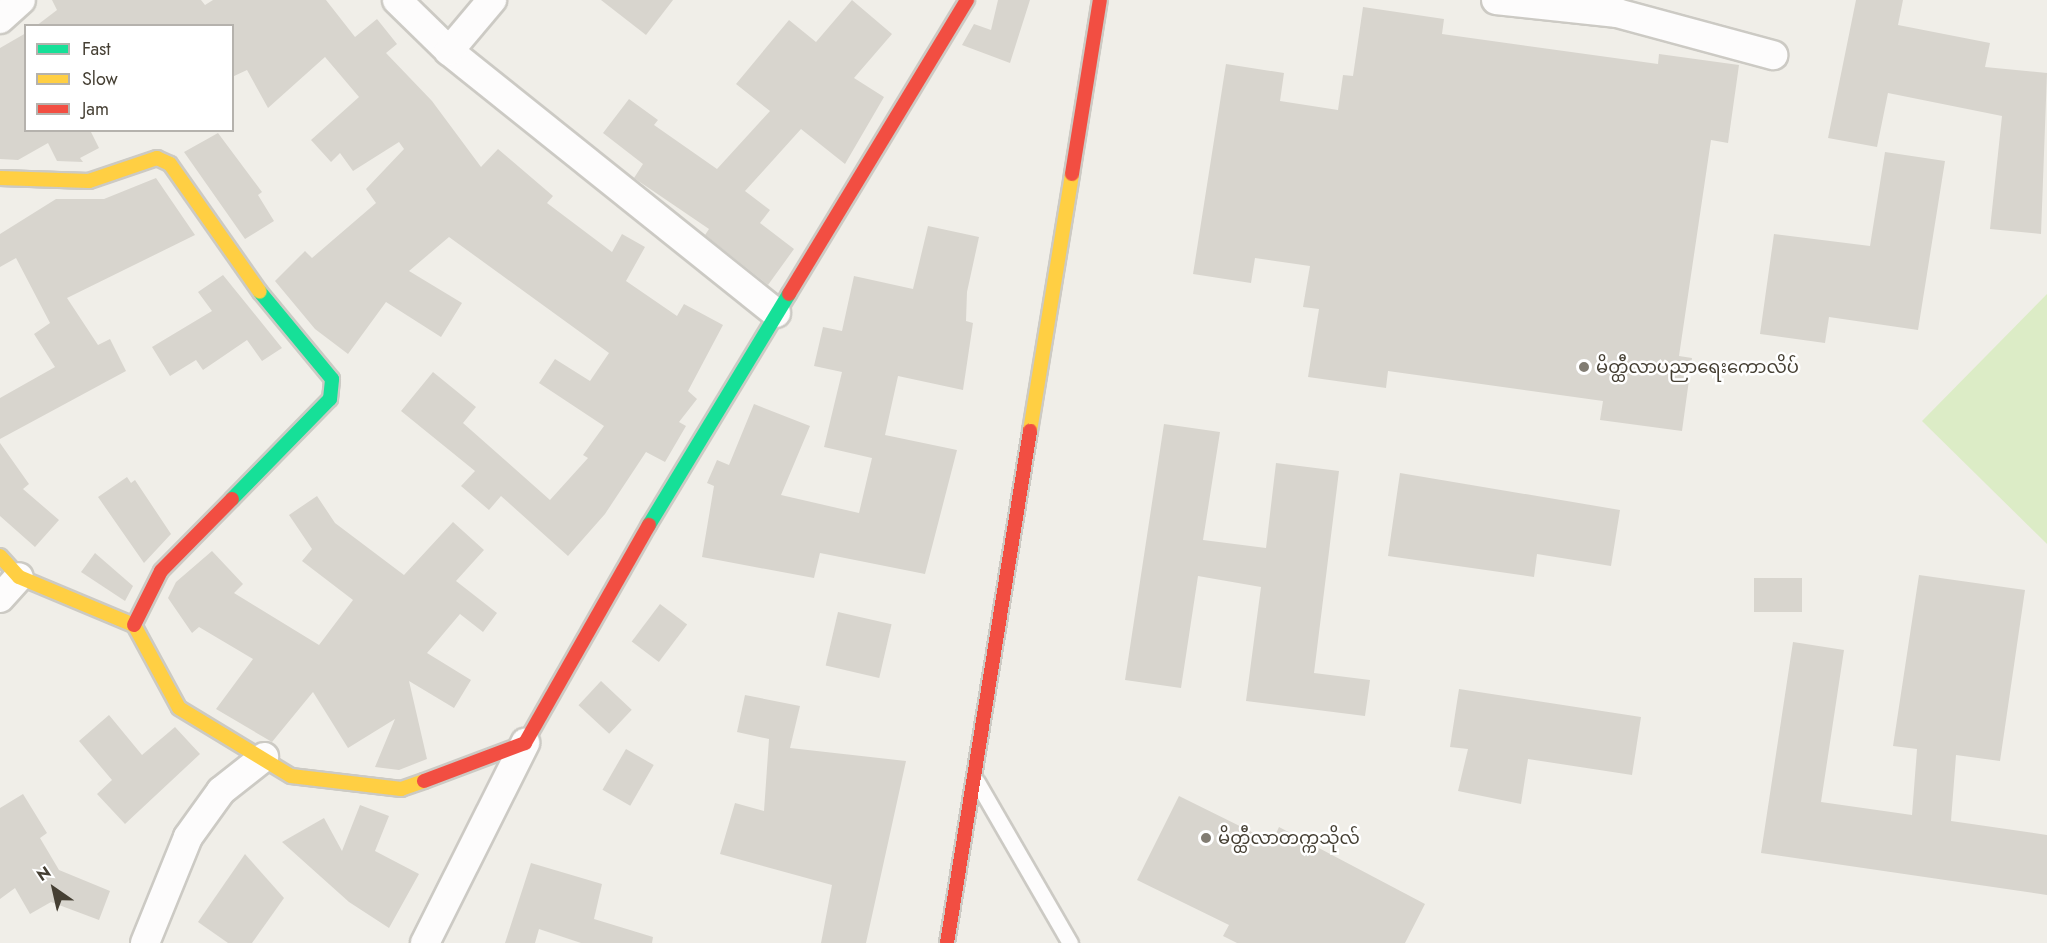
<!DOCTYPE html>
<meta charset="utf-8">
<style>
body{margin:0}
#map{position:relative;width:2047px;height:943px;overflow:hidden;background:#f0eee8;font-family:Jost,"Noto Sans Myanmar",sans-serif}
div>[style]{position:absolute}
.green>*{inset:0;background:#dcecc6}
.building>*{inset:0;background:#d8d5ce;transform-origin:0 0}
.roads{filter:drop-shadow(2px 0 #cccac4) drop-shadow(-2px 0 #cccac4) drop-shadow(0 2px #cccac4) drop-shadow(0 -2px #cccac4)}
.lane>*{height:15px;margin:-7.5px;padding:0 7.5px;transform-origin:7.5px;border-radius:7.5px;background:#fdfcfc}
.street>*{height:28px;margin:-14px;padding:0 14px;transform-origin:14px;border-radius:14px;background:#fdfcfc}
.fast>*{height:14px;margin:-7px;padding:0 7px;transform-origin:7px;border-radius:7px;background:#16e098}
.slow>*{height:14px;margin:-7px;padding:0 7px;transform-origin:7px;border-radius:7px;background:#ffcf43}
.jam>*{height:14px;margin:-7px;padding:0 7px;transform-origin:7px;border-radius:7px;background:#f24e42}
.dots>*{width:16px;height:16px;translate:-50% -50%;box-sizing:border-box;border:3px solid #fff;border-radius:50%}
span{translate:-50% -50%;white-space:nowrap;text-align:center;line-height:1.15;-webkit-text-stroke:5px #fff;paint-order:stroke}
.poi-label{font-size:18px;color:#453f33}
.left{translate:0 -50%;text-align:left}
.legend{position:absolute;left:24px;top:24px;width:210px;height:108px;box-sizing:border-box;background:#fff;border:2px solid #b5b2ad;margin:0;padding:8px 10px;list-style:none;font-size:18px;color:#453f33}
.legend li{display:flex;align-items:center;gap:12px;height:30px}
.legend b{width:30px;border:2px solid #b5b2ad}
.north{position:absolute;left:24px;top:859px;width:60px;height:60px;-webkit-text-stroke:4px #fff;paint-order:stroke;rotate:326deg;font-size:16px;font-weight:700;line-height:24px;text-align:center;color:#453f33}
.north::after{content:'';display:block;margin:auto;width:21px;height:27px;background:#453f33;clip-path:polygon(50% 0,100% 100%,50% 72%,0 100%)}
</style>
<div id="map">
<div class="green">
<i style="clip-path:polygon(2047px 294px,2047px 544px,1922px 421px)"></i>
</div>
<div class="building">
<i style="clip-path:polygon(52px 0,201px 0,205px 5px,213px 0,326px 0,355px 37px,377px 19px,397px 44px,386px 53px,432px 101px,481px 167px,498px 149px,553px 196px,547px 203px,612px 252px,622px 234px,645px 247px,626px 281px,677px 316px,684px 304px,723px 325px,688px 391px,697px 399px,679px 422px,686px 426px,665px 462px,646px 452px,605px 514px,568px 556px,501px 496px,489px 510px,461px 486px,475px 471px,401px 411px,433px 372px,476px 407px,463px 423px,550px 500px,588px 458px,583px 455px,604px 426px,539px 383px,555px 359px,590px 381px,609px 353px,449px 237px,409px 271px,462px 303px,441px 337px,386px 302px,348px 354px,315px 329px,275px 281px,305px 251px,312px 258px,376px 203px,366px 189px,404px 149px,399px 142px,353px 171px,340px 153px,331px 162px,311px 140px,359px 97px,325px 57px,268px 108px,247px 70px,232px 77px,232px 26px,36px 26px,57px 10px)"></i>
<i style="clip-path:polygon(601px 0,673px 0,646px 35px)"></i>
<i style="clip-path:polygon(852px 0,892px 34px,854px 78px,884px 97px,845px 164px,801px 129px,745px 191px,770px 210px,760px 223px,794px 249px,768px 285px,705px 235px,709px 229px,634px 178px,643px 164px,603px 133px,629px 99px,658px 120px,654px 125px,717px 169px,770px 111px,736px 84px,789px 20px,816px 42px)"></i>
<i style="clip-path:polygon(998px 0,1030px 0,1010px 63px,962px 45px,974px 24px,991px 30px)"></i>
<i style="clip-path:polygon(1856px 0,1903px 0,1898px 25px,1990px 43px,1985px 67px,2047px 73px,2041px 234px,1990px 229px,2002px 116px,1888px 93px,1877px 147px,1828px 138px)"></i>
<i style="clip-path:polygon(1363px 7px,1444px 19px,1442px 34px,1658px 64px,1659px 54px,1739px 65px,1728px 143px,1711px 140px,1679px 356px,1692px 358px,1682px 431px,1600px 420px,1603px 401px,1388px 371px,1386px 388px,1308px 377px,1319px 309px,1303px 307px,1310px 266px,1255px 258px,1251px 283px,1193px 274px,1226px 64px,1284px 73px,1280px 101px,1338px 110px,1343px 75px,1353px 76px)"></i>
<i style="clip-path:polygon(26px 33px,26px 130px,90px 130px,99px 148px,80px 158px,83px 162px,57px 161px,48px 143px,18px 160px,0 159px,0 48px)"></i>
<i style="clip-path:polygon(218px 133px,262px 192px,258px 195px,274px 221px,245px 239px,184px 152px)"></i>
<i style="clip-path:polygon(1885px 152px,1945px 161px,1918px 330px,1829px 317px,1825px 343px,1760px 334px,1774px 234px,1870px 246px)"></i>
<i style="clip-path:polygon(156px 178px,195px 235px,67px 298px,98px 345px,110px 339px,126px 371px,0 439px,0 398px,55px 367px,34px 334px,50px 323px,16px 258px,0 267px,0 234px,56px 199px,104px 199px)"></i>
<i style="clip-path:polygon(928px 226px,979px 237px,967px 292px,966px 321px,973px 323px,963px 390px,898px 376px,885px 435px,957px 450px,925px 574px,820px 553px,814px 578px,702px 557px,714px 486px,707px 483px,717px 460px,729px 465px,754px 404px,810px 426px,781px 495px,859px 513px,872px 458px,824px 447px,842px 372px,814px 366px,823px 327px,842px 331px,854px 276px,913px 289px)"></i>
<i style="clip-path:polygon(223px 275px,282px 348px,262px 361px,247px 340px,203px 370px,196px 360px,170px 376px,152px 347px,212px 311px,198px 292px)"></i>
<i style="clip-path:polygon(1164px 424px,1220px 432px,1203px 540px,1266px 548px,1276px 463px,1339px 471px,1314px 673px,1370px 680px,1365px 716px,1246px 701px,1261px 587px,1198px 576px,1181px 688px,1125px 680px)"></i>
<i style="clip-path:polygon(0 443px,29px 484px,23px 489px,59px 520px,35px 547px,0 516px)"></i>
<i style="clip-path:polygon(1400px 473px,1620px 510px,1611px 566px,1537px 554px,1534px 577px,1388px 556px)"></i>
<i style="clip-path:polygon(127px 477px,131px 483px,135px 480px,171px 534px,144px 563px,98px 497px)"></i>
<i style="clip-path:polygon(317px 496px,335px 523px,404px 575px,453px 522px,484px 550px,456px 581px,497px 613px,483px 632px,460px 614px,427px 653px,471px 680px,454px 708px,409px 681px,427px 759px,399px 770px,375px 767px,395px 719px,348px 748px,313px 692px,272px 742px,216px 709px,253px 659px,199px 627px,192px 633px,168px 598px,176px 582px,212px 551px,243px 584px,234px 593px,319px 645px,353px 600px,302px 561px,312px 549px,289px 515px)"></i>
<i style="clip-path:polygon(95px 553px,133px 586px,125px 601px,81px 572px)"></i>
<i style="clip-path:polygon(1919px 575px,2025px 590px,2000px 761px,1956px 755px,1951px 821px,2047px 835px,2047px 895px,1761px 853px,1793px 642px,1844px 650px,1821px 802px,1912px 815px,1917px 749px,1893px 746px)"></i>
<i style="left:1754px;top:578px;width:48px;height:34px"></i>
<i style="left:660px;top:604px;width:34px;height:47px;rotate:37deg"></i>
<i style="left:838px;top:612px;width:55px;height:55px;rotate:13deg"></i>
<i style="left:601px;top:681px;width:42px;height:33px;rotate:43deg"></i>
<i style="clip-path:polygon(1459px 689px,1641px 717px,1632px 775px,1528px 759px,1521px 804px,1458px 791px,1468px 749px,1450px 747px)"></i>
<i style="clip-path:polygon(745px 695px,800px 706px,790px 748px,906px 761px,866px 943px,821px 943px,832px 885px,720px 854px,735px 803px,764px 811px,769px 739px,737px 732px)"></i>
<i style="clip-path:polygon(109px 715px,142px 755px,175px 727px,200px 754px,125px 824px,97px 794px,112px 780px,79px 741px)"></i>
<i style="left:626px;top:749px;width:32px;height:47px;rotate:30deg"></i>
<i style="clip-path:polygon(23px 794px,47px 833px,40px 838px,59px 870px,110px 891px,99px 920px,51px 902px,30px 914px,15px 888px,0 899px,0 808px)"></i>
<i style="clip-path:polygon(1179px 796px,1272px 842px,1279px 827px,1425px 904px,1405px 943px,1237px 943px,1223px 936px,1229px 925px,1137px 880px)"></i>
<i style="clip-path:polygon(360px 805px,389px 816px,375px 851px,419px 874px,389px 928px,349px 902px,282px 842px,324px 818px,342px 851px)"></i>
<i style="clip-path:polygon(245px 854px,284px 898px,252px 943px,228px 943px,198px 922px)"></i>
<i style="clip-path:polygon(531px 863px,602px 884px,594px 919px,653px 937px,652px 943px,581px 943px,539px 929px,535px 943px,505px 943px)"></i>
</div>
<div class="roads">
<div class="lane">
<i style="left:977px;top:782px;width:186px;rotate:60deg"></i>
</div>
<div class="street">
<i style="left:397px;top:0;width:73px;rotate:44.4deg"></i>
<i style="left:449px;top:51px;width:419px;rotate:38.7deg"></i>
<i style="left:1496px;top:0;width:122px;rotate:6.1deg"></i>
<i style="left:1617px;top:13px;width:162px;rotate:15.1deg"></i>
<i style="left:0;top:19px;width:28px;rotate:-42deg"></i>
<i style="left:449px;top:51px;width:67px;rotate:-49.9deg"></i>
<i style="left:0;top:598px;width:28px;rotate:-48deg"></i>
<i style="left:145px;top:943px;width:114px;rotate:-67.9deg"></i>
<i style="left:188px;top:837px;width:57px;rotate:-54.3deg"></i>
<i style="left:221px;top:791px;width:55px;rotate:-38.3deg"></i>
<i style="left:425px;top:943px;width:224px;rotate:-63.4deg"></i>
</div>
<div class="fast">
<i style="left:232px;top:499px;width:140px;rotate:-45.6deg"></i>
<i style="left:330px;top:399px;width:20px;rotate:-84deg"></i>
<i style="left:332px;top:379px;width:113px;rotate:-129.6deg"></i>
<i style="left:649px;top:525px;width:270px;rotate:-58.8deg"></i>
</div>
<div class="slow">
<i style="left:0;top:178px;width:89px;rotate:1.9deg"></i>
<i style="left:89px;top:181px;width:72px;rotate:-18.7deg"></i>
<i style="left:157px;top:158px;width:14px;rotate:25deg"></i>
<i style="left:170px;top:164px;width:156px;rotate:54.9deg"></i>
<i style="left:1030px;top:431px;width:260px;rotate:-80.7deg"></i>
<i style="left:0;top:556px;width:28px;rotate:48deg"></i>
<i style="left:19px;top:577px;width:125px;rotate:22.7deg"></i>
<i style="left:134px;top:625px;width:94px;rotate:61.5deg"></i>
<i style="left:179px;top:708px;width:131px;rotate:31.3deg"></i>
<i style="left:291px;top:776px;width:111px;rotate:6.7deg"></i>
<i style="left:401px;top:789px;width:24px;rotate:-19deg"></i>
</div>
<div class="jam">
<i style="left:1072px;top:174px;width:176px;rotate:-80.9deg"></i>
<i style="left:789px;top:294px;width:344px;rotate:-58.8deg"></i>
<i style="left:134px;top:625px;width:60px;rotate:-63.4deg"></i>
<i style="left:161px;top:571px;width:101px;rotate:-45.4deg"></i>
<i style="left:424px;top:781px;width:108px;rotate:-20.6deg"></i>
<i style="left:525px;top:743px;width:251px;rotate:-60.4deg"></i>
<i style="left:947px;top:943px;width:519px;rotate:-80.79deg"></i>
</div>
</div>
<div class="dots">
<i style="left:1584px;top:367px;background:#817c72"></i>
<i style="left:1206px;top:838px;background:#817c72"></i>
</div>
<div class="poi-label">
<span class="left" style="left:1596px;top:367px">မိတ္ထီလာပညာရေးကောလိပ်</span>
<span class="left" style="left:1218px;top:838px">မိတ္ထီလာတက္ကသိုလ်</span>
</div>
<ul class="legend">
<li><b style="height:8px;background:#16e098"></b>Fast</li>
<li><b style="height:8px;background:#ffcf43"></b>Slow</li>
<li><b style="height:8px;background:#f24e42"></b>Jam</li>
</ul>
<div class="north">N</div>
</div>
